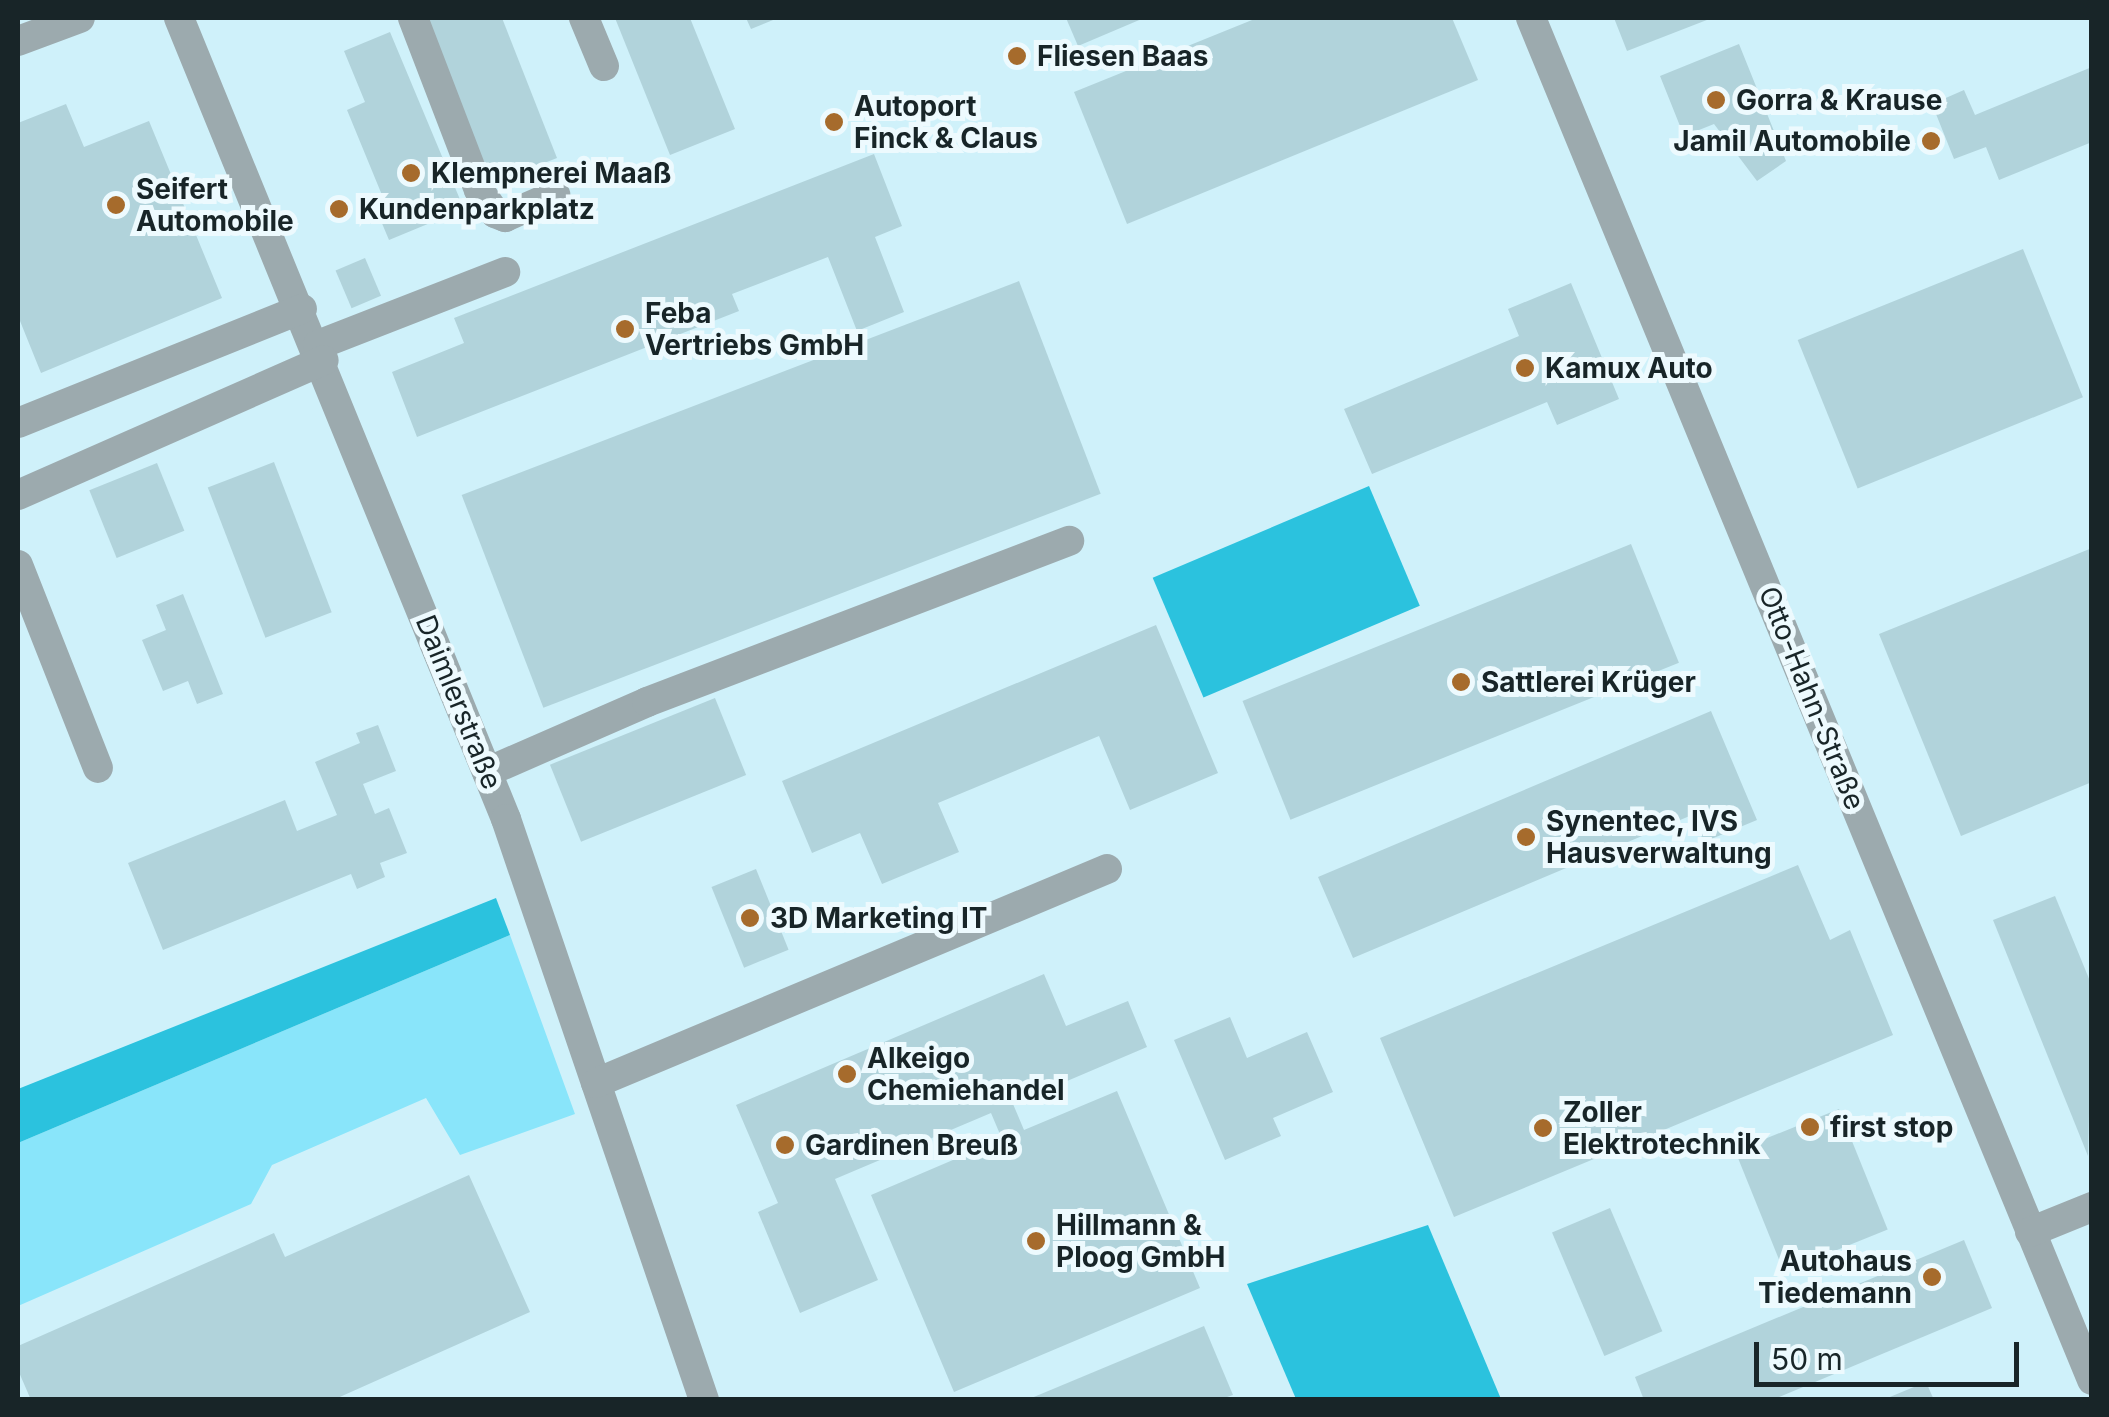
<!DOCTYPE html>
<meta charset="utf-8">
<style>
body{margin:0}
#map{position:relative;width:2109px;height:1417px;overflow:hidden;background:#cff1fa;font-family:Inter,sans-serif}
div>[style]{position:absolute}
.green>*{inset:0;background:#89e5fa}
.forest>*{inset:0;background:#2bc2de;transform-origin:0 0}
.building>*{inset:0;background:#b1d3db;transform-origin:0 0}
.minor>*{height:30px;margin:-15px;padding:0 15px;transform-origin:15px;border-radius:15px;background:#9caaae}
.dots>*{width:28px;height:28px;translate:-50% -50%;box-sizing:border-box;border:5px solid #edfafe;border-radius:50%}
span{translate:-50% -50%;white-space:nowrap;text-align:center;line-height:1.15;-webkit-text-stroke:10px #edfafe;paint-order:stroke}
.poi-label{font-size:28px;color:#182528;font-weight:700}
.left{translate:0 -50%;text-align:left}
.right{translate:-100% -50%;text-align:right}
.street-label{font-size:28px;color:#182528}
.frame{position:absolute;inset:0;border:20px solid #182528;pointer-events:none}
.scale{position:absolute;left:1754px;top:1342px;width:265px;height:45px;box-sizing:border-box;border:5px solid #182528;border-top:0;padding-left:12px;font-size:30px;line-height:35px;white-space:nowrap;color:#182528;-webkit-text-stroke:8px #edfafe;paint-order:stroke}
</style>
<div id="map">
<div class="green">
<i style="clip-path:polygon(510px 935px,575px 1114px,460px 1155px,426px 1098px,272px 1165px,251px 1204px,18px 1306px,18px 1143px)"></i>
</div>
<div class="forest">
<i style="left:1369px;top:486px;width:130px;height:235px;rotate:67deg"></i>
<i style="clip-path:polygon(496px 898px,510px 935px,18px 1143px,18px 1089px)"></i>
<i style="clip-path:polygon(1428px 1225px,1501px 1399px,1296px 1399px,1247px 1284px)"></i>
</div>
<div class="building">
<i style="clip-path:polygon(426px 18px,502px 18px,557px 158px,491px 184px)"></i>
<i style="clip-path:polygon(615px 18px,690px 18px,735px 129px,670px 155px)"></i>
<i style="clip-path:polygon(746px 18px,778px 18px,751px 29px)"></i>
<i style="clip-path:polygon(1066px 18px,1144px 18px,1078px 46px)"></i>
<i style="clip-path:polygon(1257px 18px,1452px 18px,1478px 80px,1127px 224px,1074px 92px)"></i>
<i style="clip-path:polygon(1614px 18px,1712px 18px,1627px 51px)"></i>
<i style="clip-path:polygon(390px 32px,464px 209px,389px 240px,381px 221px,391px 217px,347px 110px,365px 102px,344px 51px)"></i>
<i style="clip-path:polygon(1739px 44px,1786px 161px,1757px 181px,1714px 124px,1684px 136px,1660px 76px)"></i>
<i style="clip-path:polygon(2092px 67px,2092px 142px,1999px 180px,1986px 147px,1954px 159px,1932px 104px,1964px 90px,1975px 115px)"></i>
<i style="clip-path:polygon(66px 104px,84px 147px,149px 121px,222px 298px,41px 373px,18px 316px,18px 123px)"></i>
<i style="clip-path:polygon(874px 154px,902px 226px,875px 237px,904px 312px,857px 331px,828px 257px,732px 294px,739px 311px,417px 437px,392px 372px,464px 343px,454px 318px)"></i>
<i style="left:2023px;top:249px;width:160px;height:243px;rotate:68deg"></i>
<i style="left:365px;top:258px;width:41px;height:32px;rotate:67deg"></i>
<i style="left:1019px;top:281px;width:228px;height:597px;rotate:69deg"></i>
<i style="clip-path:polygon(1571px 283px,1619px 399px,1557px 425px,1547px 402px,1372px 474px,1344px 409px,1519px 336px,1508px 309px)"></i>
<i style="left:274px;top:462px;width:161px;height:71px;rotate:69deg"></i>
<i style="left:157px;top:463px;width:73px;height:73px;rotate:68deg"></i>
<i style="left:1631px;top:544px;width:128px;height:419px;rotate:68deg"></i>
<i style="clip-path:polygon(2092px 548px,2092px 782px,1961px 836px,1879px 634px)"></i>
<i style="clip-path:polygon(183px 594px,223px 694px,197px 704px,188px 681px,163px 691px,142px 640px,166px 630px,156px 605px)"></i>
<i style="clip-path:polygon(1156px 625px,1218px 773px,1130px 810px,1099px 736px,938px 803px,959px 852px,882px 884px,860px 833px,812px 853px,782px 781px)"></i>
<i style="left:715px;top:698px;width:83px;height:178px;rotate:68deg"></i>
<i style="clip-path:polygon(1711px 711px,1757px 820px,1704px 842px,1692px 815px,1353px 958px,1318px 877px)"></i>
<i style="clip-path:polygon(378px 725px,396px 771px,363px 784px,375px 814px,389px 808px,407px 853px,380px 863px,385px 877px,357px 889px,351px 874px,163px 950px,128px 863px,285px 800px,297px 831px,337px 815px,315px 762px,360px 743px,356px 733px)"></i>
<i style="clip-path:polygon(1798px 865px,1830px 940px,1850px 930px,1893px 1035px,1454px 1217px,1380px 1038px)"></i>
<i style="left:756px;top:869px;width:87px;height:48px;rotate:68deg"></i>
<i style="clip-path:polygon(2055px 896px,2092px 986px,2088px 1156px,1993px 920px)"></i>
<i style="clip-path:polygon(1044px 974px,1066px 1026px,1128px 1001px,1147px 1047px,1013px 1104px,1024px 1130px,1117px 1091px,1200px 1288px,954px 1392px,871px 1195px,1002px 1139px,991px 1113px,835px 1179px,878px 1280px,800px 1313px,758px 1212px,778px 1203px,736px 1105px)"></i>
<i style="clip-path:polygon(1230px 1017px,1247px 1058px,1307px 1032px,1333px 1092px,1273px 1118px,1281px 1136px,1225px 1160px,1174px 1040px)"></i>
<i style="left:1839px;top:1109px;width:130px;height:112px;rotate:68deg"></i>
<i style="clip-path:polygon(469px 1175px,530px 1312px,333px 1400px,31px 1400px,18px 1370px,18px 1346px,274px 1233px,285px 1257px)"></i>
<i style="left:1610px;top:1208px;width:134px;height:63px;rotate:67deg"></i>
<i style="clip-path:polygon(1964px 1240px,1992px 1308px,1772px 1400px,1644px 1400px,1635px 1377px)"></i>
<i style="clip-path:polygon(1204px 1326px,1233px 1395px,1221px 1399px,1029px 1399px)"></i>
<i style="clip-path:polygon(1926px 1382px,1934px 1400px,1885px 1400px,1885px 1399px)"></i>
</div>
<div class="minor">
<i style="left:179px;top:18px;width:865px;rotate:67.79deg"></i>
<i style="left:506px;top:819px;width:614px;rotate:71.18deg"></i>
<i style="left:413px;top:18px;width:184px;rotate:69deg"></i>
<i style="left:479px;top:190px;width:28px;rotate:55deg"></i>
<i style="left:495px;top:213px;width:11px;rotate:22deg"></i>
<i style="left:505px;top:217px;width:55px;rotate:-23.7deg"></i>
<i style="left:584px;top:18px;width:52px;rotate:67.4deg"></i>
<i style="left:1531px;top:18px;width:1473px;rotate:67.61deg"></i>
<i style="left:18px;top:41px;width:66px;rotate:-20.4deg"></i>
<i style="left:318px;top:345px;width:201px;rotate:-21.3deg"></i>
<i style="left:18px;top:423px;width:306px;rotate:-21.9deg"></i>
<i style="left:18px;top:495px;width:334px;rotate:-23.8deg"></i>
<i style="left:18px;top:565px;width:218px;rotate:68.5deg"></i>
<i style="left:487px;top:772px;width:175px;rotate:-23.6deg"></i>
<i style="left:647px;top:702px;width:452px;rotate:-20.9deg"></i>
<i style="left:596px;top:1083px;width:554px;rotate:-22.72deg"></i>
<i style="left:2030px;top:1232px;width:67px;rotate:-22deg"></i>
</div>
<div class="dots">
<i style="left:1017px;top:56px;background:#a66b2c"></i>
<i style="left:1716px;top:100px;background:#a66b2c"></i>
<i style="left:834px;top:122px;background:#a66b2c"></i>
<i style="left:1931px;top:141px;background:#a66b2c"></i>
<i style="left:411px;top:173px;background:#a66b2c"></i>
<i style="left:116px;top:205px;background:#a66b2c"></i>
<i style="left:339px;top:209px;background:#a66b2c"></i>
<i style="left:625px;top:329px;background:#a66b2c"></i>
<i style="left:1525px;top:368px;background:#a66b2c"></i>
<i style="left:1461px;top:682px;background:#a66b2c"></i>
<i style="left:1526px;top:837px;background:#a66b2c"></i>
<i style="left:750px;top:918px;background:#a66b2c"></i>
<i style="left:847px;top:1074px;background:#a66b2c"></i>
<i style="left:1810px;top:1127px;background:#a66b2c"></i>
<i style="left:1543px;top:1128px;background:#a66b2c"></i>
<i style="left:785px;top:1145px;background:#a66b2c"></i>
<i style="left:1036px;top:1241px;background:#a66b2c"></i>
<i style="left:1932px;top:1277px;background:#a66b2c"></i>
</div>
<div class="poi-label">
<span class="left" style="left:1037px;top:56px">Fliesen Baas</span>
<span class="left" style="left:1736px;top:100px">Gorra &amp; Krause</span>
<span class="left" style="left:854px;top:122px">Autoport<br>Finck &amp; Claus</span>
<span class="right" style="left:1911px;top:141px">Jamil Automobile</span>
<span class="left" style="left:431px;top:173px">Klempnerei Maaß</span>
<span class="left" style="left:136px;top:205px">Seifert<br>Automobile</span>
<span class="left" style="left:359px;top:209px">Kundenparkplatz</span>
<span class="left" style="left:645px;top:329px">Feba<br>Vertriebs GmbH</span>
<span class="left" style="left:1545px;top:368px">Kamux Auto</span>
<span class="left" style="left:1481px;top:682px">Sattlerei Krüger</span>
<span class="left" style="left:1546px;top:837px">Synentec, IVS<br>Hausverwaltung</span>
<span class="left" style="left:770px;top:918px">3D Marketing IT</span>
<span class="left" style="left:867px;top:1074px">Alkeigo<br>Chemiehandel</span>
<span class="left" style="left:1563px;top:1128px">Zoller<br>Elektrotechnik</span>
<span class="left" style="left:1830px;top:1127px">first stop</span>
<span class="left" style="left:805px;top:1145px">Gardinen Breuß</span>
<span class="left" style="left:1056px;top:1241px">Hillmann &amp;<br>Ploog GmbH</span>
<span class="right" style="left:1912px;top:1277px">Autohaus<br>Tiedemann</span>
</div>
<div class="street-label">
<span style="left:1812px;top:698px;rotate:68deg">Otto-Hahn-Straße</span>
<span style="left:459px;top:702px;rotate:68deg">Daimlerstraße</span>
</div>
<div class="frame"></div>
<div class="scale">50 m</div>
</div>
